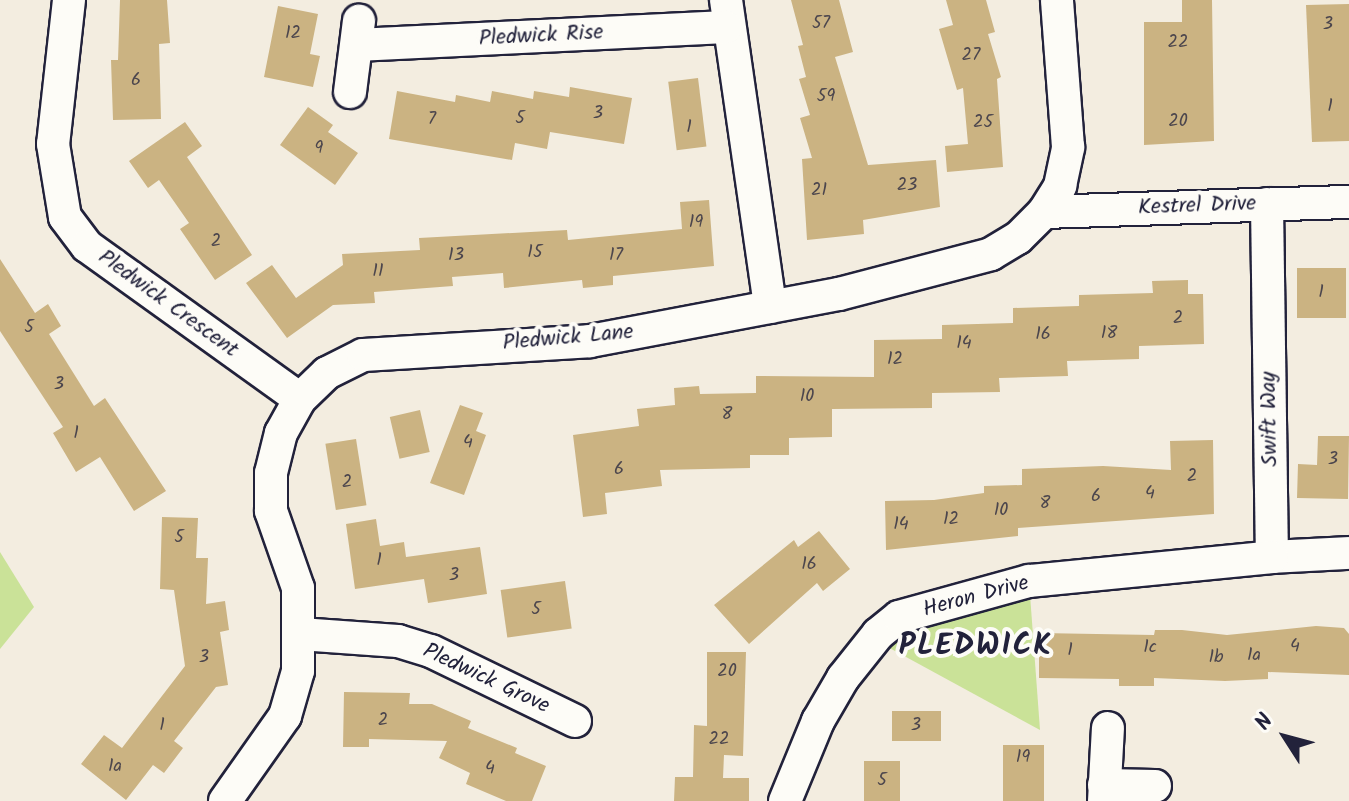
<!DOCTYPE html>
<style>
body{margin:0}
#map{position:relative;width:1349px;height:801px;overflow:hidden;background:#f3ede0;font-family:Kalam,sans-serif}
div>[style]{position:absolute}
.green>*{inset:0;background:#cae298}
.building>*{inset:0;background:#cbb382;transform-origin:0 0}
.roads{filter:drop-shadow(2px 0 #22223b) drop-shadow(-2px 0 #22223b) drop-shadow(0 2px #22223b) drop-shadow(0 -2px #22223b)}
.street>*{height:32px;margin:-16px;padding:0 16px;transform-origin:16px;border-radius:16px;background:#fdfcf7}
span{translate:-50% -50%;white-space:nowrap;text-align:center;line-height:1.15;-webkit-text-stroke:8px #fdfcf7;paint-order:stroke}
.number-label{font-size:18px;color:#4c464d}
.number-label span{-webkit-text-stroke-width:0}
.street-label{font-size:22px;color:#22223b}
.district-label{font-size:30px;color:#22223b;font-weight:700;letter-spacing:2px}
.north{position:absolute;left:1245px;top:697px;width:80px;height:80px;-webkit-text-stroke:6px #fdfcf7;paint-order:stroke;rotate:306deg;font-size:22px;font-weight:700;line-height:32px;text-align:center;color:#22223b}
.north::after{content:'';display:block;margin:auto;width:28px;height:36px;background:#22223b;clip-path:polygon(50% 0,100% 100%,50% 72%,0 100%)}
</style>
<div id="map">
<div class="green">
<i style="clip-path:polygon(0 552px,34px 607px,0 649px)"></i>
<i style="clip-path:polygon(1029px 581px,1040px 730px,873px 639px)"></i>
</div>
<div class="building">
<i style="clip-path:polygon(120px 0,167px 0,170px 43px,159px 44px,161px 119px,113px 120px,111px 60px,118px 60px)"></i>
<i style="clip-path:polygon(791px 0,839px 0,853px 52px,835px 57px,868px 165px,936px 160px,940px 207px,863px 220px,864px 234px,807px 240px,802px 159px,812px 158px,800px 118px,810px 115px,799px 79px,806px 77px,798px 46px,803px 45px)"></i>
<i style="clip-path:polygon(946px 0,986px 0,995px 32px,988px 34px,1001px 77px,997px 79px,1003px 167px,947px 172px,945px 146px,968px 144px,963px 88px,957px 90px,939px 29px,953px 25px)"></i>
<i style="clip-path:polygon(1182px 0,1212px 0,1214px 141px,1144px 145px,1144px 22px,1182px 22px)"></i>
<i style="clip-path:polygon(1349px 4px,1349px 141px,1312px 142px,1306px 5px)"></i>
<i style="clip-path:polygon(278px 6px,318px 14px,310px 54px,320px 56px,313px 87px,264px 77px)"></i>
<i style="left:698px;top:78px;width:69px;height:30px;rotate:83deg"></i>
<i style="clip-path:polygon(570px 87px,632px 98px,624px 144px,550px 132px,547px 149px,515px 143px,512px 160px,389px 139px,397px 91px,455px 102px,456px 95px,490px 102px,492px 91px,533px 99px,534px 91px,569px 97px)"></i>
<i style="clip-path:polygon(308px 107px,333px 125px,328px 132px,358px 153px,335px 185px,280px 145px)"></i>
<i style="clip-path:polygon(185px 122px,202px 146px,187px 157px,252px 255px,215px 280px,180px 229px,189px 223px,159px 180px,148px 188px,129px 161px)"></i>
<i style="clip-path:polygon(709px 200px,714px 266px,613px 276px,613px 285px,583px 288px,582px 280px,504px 288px,503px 273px,452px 277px,453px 286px,374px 292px,375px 303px,333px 305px,287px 338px,246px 283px,272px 265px,296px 298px,343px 265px,342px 254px,420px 250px,419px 238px,567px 230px,568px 240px,682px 229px,680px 202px)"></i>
<i style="clip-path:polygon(0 259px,35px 313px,48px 304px,61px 326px,49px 334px,94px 406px,105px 398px,166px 491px,134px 511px,100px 457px,76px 472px,53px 433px,63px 427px,0 331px)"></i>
<i style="left:1297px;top:268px;width:49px;height:50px"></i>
<i style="clip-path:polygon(1188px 280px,1188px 294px,1203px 294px,1204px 344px,1139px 346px,1139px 359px,1067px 361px,1068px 376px,999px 378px,1000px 392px,932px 393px,932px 408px,832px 409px,832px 437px,789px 438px,789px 455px,750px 455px,750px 468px,660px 470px,662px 486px,605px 493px,607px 514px,583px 517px,573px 435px,639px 426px,637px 409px,675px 405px,674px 388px,699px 386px,700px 394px,756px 393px,756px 376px,874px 377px,874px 340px,942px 339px,942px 325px,1013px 323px,1013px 308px,1079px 306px,1079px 295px,1153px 293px,1152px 281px)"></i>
<i style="clip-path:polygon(460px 405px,483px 413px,476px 431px,486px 435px,464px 495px,430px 483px)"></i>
<i style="left:420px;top:410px;width:43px;height:31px;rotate:77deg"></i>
<i style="clip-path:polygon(1318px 436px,1349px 436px,1348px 499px,1297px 498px,1298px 464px,1317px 465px)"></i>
<i style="left:356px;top:439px;width:67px;height:31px;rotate:81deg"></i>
<i style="clip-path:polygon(1213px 440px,1214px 514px,1018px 528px,1018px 536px,886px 550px,885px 501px,934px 500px,984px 493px,984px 486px,1022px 485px,1022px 469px,1103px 466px,1171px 470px,1170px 441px)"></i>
<i style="clip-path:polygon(162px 517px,198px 518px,196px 558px,208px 558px,206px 604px,225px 601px,229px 630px,220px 632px,228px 685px,216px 687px,174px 741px,183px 748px,164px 773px,153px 765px,126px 800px,81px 764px,104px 735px,122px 748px,185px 666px,174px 590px,160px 589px)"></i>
<i style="clip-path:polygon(376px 519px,380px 546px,404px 542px,406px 557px,480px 547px,487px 594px,428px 603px,424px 579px,355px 589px,346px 524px)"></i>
<i style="clip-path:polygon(819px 531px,850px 569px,823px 591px,817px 583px,749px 644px,714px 605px,794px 540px,798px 547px)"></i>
<i style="left:565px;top:581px;width:48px;height:65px;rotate:82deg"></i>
<i style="clip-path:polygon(1316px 626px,1344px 628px,1349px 634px,1349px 675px,1268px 672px,1268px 679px,1225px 681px,1154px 678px,1154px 686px,1119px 686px,1119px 679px,1039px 678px,1039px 633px,1154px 635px,1155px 630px,1182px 630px,1227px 635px)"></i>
<i style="clip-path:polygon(707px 652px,746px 652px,743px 756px,724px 755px,723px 778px,749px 778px,749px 801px,674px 801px,675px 777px,693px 777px,694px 725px,707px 726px)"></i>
<i style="clip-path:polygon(344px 692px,410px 693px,409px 704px,432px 704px,471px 721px,468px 728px,517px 748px,515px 753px,546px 766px,532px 801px,506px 801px,466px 784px,470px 773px,439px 758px,447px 741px,369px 739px,369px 747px,343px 747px)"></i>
<i style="left:892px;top:711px;width:49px;height:30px"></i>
<i style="left:1003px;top:745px;width:41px;height:56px"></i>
<i style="left:864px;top:761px;width:36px;height:40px"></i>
</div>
<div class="roads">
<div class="street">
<i style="left:69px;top:0;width:145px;rotate:96.3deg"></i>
<i style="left:53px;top:144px;width:74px;rotate:80.7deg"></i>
<i style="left:65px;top:217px;width:36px;rotate:53deg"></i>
<i style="left:87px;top:246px;width:262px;rotate:35.7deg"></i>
<i style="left:726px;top:0;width:310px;rotate:81.8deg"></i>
<i style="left:357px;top:45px;width:369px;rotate:-2.8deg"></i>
<i style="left:350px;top:92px;width:72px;rotate:-82.8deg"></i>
<i style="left:1267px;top:204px;width:353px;rotate:89.2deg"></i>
<i style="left:1272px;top:557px;width:77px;rotate:-3deg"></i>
<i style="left:1044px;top:212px;width:305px;rotate:-1.9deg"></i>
<i style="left:300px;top:634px;width:98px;rotate:4.1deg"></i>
<i style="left:398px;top:641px;width:34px;rotate:17deg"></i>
<i style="left:431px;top:651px;width:160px;rotate:25.9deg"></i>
<i style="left:1104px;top:785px;width:51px;rotate:1.1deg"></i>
<i style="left:225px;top:801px;width:104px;rotate:-54.8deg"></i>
<i style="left:285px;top:716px;width:47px;rotate:-73.9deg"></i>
<i style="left:298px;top:671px;width:83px;rotate:-90deg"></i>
<i style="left:298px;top:588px;width:82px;rotate:-109.3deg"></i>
<i style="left:271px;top:511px;width:38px;rotate:-90deg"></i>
<i style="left:271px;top:473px;width:41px;rotate:-76deg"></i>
<i style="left:281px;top:433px;width:39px;rotate:-61deg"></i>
<i style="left:300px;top:399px;width:37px;rotate:-44deg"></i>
<i style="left:327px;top:373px;width:40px;rotate:-26.6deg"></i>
<i style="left:363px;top:355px;width:227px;rotate:-3.5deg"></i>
<i style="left:590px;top:341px;width:253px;rotate:-10.7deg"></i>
<i style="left:839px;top:294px;width:157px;rotate:-14.7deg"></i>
<i style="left:991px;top:254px;width:31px;rotate:-31deg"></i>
<i style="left:1018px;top:238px;width:37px;rotate:-45deg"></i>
<i style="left:1044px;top:212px;width:31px;rotate:-58deg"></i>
<i style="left:1060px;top:186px;width:40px;rotate:-78deg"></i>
<i style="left:1068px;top:147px;width:147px;rotate:-94.3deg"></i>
<i style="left:785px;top:801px;width:87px;rotate:-67.6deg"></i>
<i style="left:818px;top:721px;width:50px;rotate:-59.8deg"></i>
<i style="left:843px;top:678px;width:56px;rotate:-51.5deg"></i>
<i style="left:878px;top:634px;width:27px;rotate:-39deg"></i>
<i style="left:899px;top:617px;width:135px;rotate:-15.5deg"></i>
<i style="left:1029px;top:581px;width:244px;rotate:-5.6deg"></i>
<i style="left:1104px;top:801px;width:73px;rotate:-86.9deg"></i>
</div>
</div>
<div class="number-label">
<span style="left:821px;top:24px">57</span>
<span style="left:1328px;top:25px">3</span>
<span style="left:293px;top:34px">12</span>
<span style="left:1178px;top:43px">22</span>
<span style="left:971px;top:56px">27</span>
<span style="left:136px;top:81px">6</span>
<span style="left:826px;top:97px">59</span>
<span style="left:1330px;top:107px">1</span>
<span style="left:598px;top:114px">3</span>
<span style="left:520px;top:119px">5</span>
<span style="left:432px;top:120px">7</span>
<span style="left:1178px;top:122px">20</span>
<span style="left:983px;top:123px">25</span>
<span style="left:689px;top:128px">1</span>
<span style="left:319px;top:149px">9</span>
<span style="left:907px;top:186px">23</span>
<span style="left:819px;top:191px">21</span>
<span style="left:696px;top:223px">19</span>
<span style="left:216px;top:242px">2</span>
<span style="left:535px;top:253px">15</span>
<span style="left:456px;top:256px">13</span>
<span style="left:616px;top:256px">17</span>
<span style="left:378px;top:272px">11</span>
<span style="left:1321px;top:293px">1</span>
<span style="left:1178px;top:319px">2</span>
<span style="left:29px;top:328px">5</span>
<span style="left:1109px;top:334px">18</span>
<span style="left:1043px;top:335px">16</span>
<span style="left:964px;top:344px">14</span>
<span style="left:895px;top:360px">12</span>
<span style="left:59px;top:385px">3</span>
<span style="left:807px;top:397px">10</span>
<span style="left:727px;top:415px">8</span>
<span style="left:76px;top:434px">1</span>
<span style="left:468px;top:443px">4</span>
<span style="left:1333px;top:460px">3</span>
<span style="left:619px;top:470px">6</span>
<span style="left:1192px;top:477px">2</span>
<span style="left:347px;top:483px">2</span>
<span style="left:1150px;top:494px">4</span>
<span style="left:1096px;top:497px">6</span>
<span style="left:1045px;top:504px">8</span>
<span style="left:1001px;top:511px">10</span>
<span style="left:951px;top:520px">12</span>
<span style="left:901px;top:525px">14</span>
<span style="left:179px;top:538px">5</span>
<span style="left:379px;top:561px">1</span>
<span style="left:809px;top:565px">16</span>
<span style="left:454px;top:576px">3</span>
<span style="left:536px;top:610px">5</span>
<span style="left:1295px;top:647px">4</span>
<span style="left:1150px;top:648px">1c</span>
<span style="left:1070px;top:651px">1</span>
<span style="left:1254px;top:656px">1a</span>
<span style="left:204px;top:658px">3</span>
<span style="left:1216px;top:658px">1b</span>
<span style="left:727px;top:672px">20</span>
<span style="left:383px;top:721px">2</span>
<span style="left:162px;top:726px">1</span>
<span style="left:916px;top:726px">3</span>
<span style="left:719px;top:740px">22</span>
<span style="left:1023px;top:758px">19</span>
<span style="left:115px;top:767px">1a</span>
<span style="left:490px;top:769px">4</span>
<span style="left:882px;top:781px">5</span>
</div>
<div class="street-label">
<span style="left:541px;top:36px;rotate:-3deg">Pledwick Rise</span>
<span style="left:1197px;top:206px;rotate:-2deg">Kestrel Drive</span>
<span style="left:168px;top:304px;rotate:36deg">Pledwick Crescent</span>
<span style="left:568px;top:338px;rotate:-5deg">Pledwick Lane</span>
<span style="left:1270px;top:419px;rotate:-91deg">Swift Way</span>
<span style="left:976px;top:597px;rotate:-15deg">Heron Drive</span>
<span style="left:486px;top:679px;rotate:25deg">Pledwick Grove</span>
</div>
<div class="district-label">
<span style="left:976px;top:646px">PLEDWICK</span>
</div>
<div class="north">N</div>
</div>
